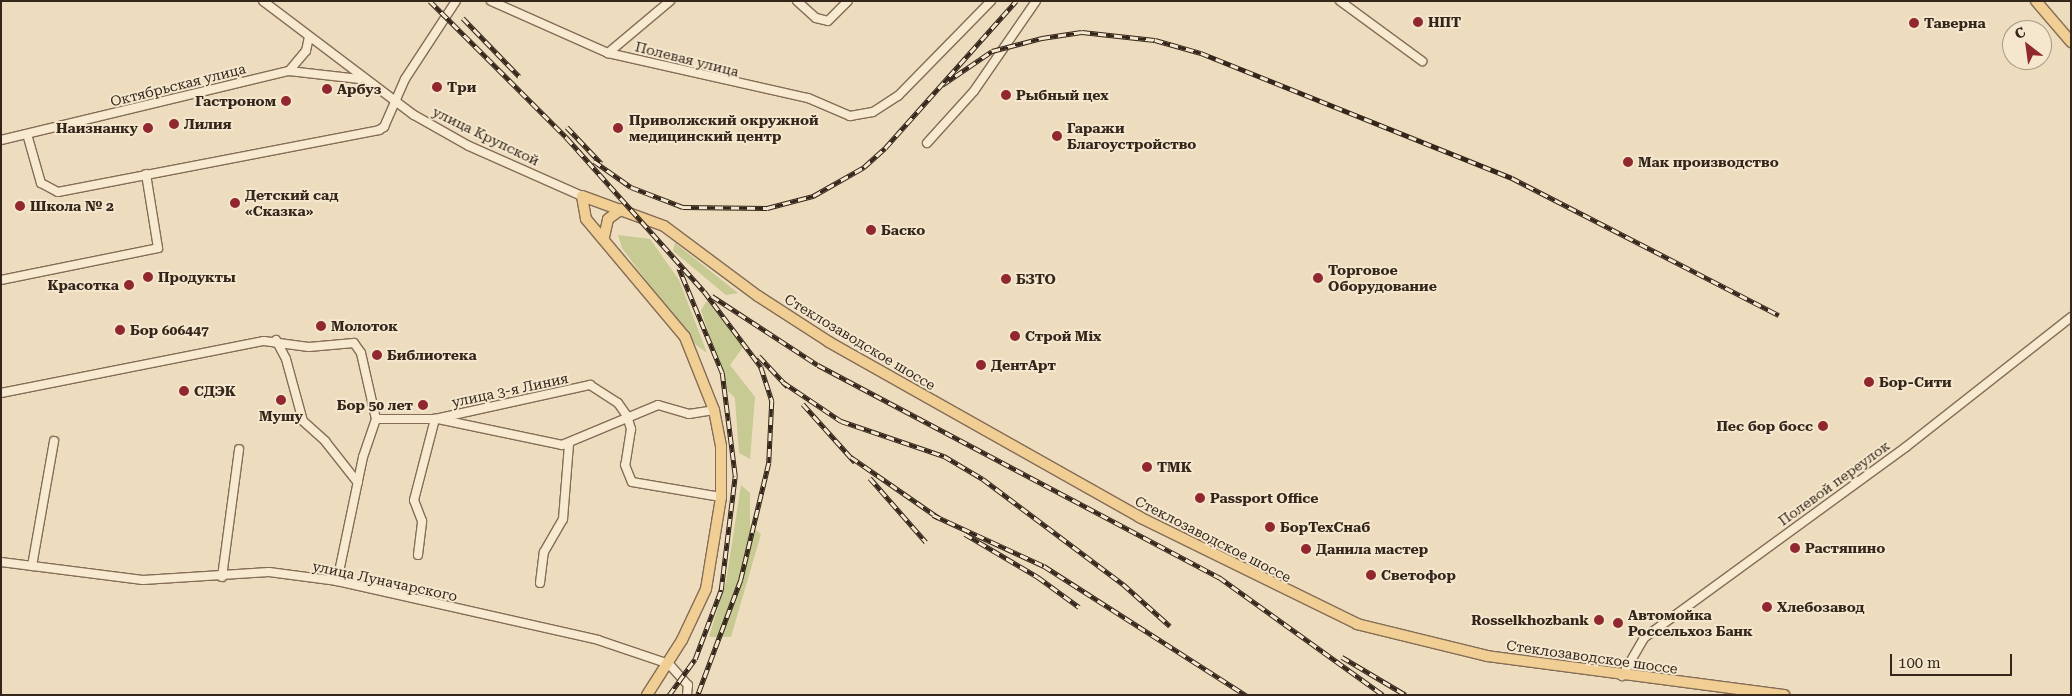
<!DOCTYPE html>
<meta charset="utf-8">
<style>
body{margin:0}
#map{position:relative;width:2072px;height:696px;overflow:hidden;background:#eddcbd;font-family:"Roboto Serif",serif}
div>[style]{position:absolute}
.green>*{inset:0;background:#c7ca92}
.roads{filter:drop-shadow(1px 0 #846c57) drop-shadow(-1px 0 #846c57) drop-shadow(0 1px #846c57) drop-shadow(0 -1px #846c57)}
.minor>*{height:8px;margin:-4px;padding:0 4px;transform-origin:4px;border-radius:4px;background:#f8ead0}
.major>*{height:10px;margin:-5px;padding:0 5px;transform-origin:5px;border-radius:5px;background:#f0ce94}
.rail>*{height:4.5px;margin-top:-2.25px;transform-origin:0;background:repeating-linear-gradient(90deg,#f4e7cd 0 8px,#34261b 0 16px);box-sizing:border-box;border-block:1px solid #34261b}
.dots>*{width:14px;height:14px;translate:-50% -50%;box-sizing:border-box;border:2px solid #f4e7cd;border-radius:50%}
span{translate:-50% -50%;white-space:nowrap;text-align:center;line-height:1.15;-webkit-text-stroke:4px #f4e7cd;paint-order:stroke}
.poi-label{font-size:14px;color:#34261b;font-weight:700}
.left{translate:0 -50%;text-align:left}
.right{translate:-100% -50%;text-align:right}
.street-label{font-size:14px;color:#34261b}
.frame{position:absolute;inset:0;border:2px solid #34261b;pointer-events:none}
.north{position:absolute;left:2002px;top:20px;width:50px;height:50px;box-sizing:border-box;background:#f4e7cd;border:1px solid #a79a86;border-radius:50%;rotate:330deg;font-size:14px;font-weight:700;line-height:20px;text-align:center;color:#34261b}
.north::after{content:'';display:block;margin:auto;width:18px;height:22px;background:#92282f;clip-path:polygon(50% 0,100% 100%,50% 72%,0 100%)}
.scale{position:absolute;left:1890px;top:654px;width:122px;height:22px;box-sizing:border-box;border:2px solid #34261b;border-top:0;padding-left:6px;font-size:15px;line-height:18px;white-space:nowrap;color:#34261b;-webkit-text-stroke:4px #f4e7cd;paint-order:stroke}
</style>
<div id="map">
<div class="green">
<i style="clip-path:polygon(618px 235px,650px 239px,679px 280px,707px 353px,691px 341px,622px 248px)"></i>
<i style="clip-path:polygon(675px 243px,738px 293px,726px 295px,673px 251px)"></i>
<i style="clip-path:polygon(707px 301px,743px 347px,730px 365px,755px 397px,750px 459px,739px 453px,735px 398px,728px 391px,701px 310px)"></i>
<i style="clip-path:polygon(741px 485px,750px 493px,750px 526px,761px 534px,731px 637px,709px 637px,726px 582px)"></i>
</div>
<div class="roads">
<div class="minor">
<i style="left:263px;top:1px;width:189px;rotate:37.1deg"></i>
<i style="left:414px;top:115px;width:63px;rotate:29.4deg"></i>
<i style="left:469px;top:146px;width:124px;rotate:23.9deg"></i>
<i style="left:491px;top:1px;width:128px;rotate:24deg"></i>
<i style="left:608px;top:53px;width:205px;rotate:12.7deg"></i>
<i style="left:808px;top:98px;width:46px;rotate:23.2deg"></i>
<i style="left:850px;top:116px;width:23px;rotate:-10deg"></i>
<i style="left:873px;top:112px;width:30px;rotate:-33deg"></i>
<i style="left:898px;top:96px;width:133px;rotate:-45.6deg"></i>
<i style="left:797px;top:1px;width:25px;rotate:42deg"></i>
<i style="left:816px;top:18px;width:12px;rotate:14deg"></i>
<i style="left:828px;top:21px;width:28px;rotate:-45deg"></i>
<i style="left:1340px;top:1px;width:102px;rotate:36.2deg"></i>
<i style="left:608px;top:53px;width:81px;rotate:-40deg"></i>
<i style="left:289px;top:71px;width:26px;rotate:-50deg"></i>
<i style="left:306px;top:51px;width:14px;rotate:-78deg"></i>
<i style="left:27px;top:134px;width:51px;rotate:74.1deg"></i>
<i style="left:41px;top:183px;width:19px;rotate:28deg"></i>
<i style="left:58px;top:192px;width:327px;rotate:-10.9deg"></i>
<i style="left:379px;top:130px;width:6px;rotate:-31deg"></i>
<i style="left:384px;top:127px;width:52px;rotate:-66.4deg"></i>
<i style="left:405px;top:79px;width:93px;rotate:-56.8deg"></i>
<i style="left:1px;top:140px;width:296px;rotate:-13.5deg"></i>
<i style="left:289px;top:71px;width:71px;rotate:6.4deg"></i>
<i style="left:927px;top:143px;width:70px;rotate:-47.9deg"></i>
<i style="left:974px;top:91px;width:109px;rotate:-55.4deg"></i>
<i style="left:1px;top:280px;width:160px;rotate:-11.5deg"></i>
<i style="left:158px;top:248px;width:75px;rotate:-99.2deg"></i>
<i style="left:276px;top:340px;width:21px;rotate:62deg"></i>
<i style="left:286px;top:359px;width:64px;rotate:74.7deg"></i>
<i style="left:303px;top:421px;width:30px;rotate:42deg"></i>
<i style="left:325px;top:441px;width:53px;rotate:51.8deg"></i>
<i style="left:1px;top:393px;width:268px;rotate:-11.2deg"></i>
<i style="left:264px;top:341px;width:45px;rotate:7.6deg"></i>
<i style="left:309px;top:347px;width:45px;rotate:-5.1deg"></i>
<i style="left:354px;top:343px;width:12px;rotate:55deg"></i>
<i style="left:361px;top:353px;width:68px;rotate:77.2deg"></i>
<i style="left:376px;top:419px;width:40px;rotate:108.9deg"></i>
<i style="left:363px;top:457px;width:127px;rotate:101.8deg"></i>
<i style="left:376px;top:419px;width:59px"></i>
<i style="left:435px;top:419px;width:159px;rotate:-12.4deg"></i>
<i style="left:590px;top:385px;width:33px;rotate:33deg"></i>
<i style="left:618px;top:403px;width:16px;rotate:55deg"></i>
<i style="left:627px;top:416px;width:14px;rotate:73deg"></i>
<i style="left:631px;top:429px;width:36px;rotate:99deg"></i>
<i style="left:625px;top:465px;width:18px;rotate:68deg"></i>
<i style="left:632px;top:482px;width:90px;rotate:9.6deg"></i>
<i style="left:438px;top:419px;width:127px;rotate:11.8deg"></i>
<i style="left:562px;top:445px;width:104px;rotate:-22.6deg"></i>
<i style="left:658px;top:405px;width:32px;rotate:16deg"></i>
<i style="left:689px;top:414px;width:25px;rotate:-9deg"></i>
<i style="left:418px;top:555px;width:34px;rotate:-83deg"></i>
<i style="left:422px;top:521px;width:22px;rotate:-111deg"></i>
<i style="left:414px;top:500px;width:84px;rotate:-75.5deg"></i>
<i style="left:1px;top:562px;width:143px;rotate:7.2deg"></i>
<i style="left:143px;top:580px;width:126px;rotate:-3.6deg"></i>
<i style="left:269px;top:572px;width:69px;rotate:7.5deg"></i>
<i style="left:337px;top:581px;width:268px;rotate:12.7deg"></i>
<i style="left:598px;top:640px;width:75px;rotate:18.7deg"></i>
<i style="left:669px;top:664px;width:28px;rotate:48deg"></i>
<i style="left:688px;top:685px;width:10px;rotate:96deg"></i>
<i style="left:32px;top:566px;width:127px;rotate:-80deg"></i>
<i style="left:222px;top:577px;width:129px;rotate:-82.4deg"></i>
<i style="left:540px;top:583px;width:31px;rotate:-83deg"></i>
<i style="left:544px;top:552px;width:38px;rotate:-60deg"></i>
<i style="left:563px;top:519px;width:75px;rotate:-85.4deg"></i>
<i style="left:1622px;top:676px;width:44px;rotate:-59.9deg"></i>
<i style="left:1644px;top:638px;width:324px;rotate:-36.1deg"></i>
<i style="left:1906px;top:447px;width:210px;rotate:-38.2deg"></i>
</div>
<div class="major">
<i style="left:2036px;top:1px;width:54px;rotate:49.5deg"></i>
<i style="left:604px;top:237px;width:18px;rotate:-77deg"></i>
<i style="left:608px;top:219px;width:17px;rotate:-36deg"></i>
<i style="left:647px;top:695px;width:65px;rotate:-57.5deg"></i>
<i style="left:682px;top:640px;width:56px;rotate:-64.8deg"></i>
<i style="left:706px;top:589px;width:93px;rotate:-80.7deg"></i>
<i style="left:721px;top:497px;width:51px;rotate:-90deg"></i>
<i style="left:721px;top:446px;width:37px;rotate:-101deg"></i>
<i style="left:714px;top:410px;width:79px;rotate:-111.7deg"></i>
<i style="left:685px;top:337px;width:154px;rotate:-130deg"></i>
<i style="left:586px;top:219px;width:23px;rotate:-100deg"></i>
<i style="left:582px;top:196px;width:87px;rotate:20.1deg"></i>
<i style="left:664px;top:226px;width:117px;rotate:36.7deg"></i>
<i style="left:758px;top:296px;width:85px;rotate:32.9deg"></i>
<i style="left:829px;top:342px;width:356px;rotate:29.4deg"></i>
<i style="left:1139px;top:517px;width:243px;rotate:26.1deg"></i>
<i style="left:1357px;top:624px;width:134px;rotate:13.8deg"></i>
<i style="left:1487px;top:656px;width:300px;rotate:7.5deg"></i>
</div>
</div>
<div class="rail">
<i style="left:430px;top:1px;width:194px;rotate:45deg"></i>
<i style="left:567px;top:138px;width:205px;rotate:48.2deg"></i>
<i style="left:704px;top:291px;width:95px;rotate:53.1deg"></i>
<i style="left:761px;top:367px;width:36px;rotate:72deg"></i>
<i style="left:772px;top:401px;width:62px;rotate:92.8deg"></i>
<i style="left:769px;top:463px;width:120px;rotate:103.5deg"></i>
<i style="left:741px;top:580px;width:123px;rotate:110.5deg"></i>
<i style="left:463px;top:18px;width:81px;rotate:46deg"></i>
<i style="left:942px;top:85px;width:60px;rotate:-34.2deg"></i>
<i style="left:992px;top:51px;width:52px;rotate:-14.6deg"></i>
<i style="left:1042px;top:38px;width:40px;rotate:-8.5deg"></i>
<i style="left:1082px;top:32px;width:73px;rotate:6.3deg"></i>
<i style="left:1155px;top:40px;width:48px;rotate:15.8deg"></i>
<i style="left:1201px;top:53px;width:335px;rotate:21.9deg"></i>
<i style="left:1512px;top:178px;width:300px;rotate:27.2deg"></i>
<i style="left:567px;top:127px;width:50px;rotate:46.6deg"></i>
<i style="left:594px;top:161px;width:45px;rotate:35.1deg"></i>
<i style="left:631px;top:187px;width:56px;rotate:21deg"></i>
<i style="left:683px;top:207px;width:84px;rotate:0.7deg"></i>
<i style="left:767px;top:208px;width:48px;rotate:-14.6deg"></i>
<i style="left:813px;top:196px;width:59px;rotate:-29.6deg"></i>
<i style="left:864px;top:167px;width:28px;rotate:-42deg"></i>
<i style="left:885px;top:148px;width:197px;rotate:-48.3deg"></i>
<i style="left:712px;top:296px;width:126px;rotate:33.1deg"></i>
<i style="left:818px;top:365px;width:454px;rotate:27.9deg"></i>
<i style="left:1219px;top:577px;width:202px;rotate:35.7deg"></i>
<i style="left:759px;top:356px;width:42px;rotate:46.9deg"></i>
<i style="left:783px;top:382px;width:70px;rotate:33.9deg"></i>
<i style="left:841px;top:421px;width:109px;rotate:18.8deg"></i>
<i style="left:944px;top:456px;width:45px;rotate:30.5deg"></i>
<i style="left:983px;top:479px;width:175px;rotate:36.9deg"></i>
<i style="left:1123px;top:584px;width:63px;rotate:41.8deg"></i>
<i style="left:803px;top:404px;width:78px;rotate:48.1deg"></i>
<i style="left:851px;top:457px;width:107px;rotate:34.7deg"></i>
<i style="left:870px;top:478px;width:85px;rotate:48.8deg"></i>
<i style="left:933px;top:515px;width:122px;rotate:24.7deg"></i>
<i style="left:1044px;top:566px;width:240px;rotate:32.6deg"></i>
<i style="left:965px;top:534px;width:85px;rotate:30.5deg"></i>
<i style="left:1038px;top:577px;width:51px;rotate:36.2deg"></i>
<i style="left:1342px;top:657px;width:74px;rotate:30.7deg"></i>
<i style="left:669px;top:695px;width:44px;rotate:-54.2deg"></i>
<i style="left:695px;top:659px;width:74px;rotate:-69.4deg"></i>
<i style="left:721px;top:590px;width:115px;rotate:-83deg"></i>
<i style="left:735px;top:476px;width:104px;rotate:-97.2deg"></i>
<i style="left:722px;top:373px;width:113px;rotate:-112.5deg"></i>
</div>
<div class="dots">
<i style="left:1418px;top:22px;background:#92282f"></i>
<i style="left:1914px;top:23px;background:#92282f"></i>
<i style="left:437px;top:87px;background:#92282f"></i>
<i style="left:327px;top:89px;background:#92282f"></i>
<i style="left:1006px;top:95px;background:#92282f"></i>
<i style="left:286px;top:101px;background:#92282f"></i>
<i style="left:174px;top:124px;background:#92282f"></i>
<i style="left:148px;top:128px;background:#92282f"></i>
<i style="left:618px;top:128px;background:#92282f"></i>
<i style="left:1057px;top:136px;background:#92282f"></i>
<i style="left:1628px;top:162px;background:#92282f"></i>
<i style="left:235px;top:203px;background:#92282f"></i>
<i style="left:20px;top:206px;background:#92282f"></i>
<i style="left:871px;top:230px;background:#92282f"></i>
<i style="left:148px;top:277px;background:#92282f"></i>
<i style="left:1318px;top:278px;background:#92282f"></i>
<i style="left:1006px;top:279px;background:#92282f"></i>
<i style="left:129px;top:285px;background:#92282f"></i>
<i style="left:321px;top:326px;background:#92282f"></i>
<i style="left:120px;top:330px;background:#92282f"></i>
<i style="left:1015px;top:336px;background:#92282f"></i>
<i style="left:377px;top:355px;background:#92282f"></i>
<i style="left:981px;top:365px;background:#92282f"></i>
<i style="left:1869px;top:382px;background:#92282f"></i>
<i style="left:184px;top:391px;background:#92282f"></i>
<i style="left:281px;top:400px;background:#92282f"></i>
<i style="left:423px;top:405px;background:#92282f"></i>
<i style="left:1823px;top:426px;background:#92282f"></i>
<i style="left:1147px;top:467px;background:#92282f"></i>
<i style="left:1200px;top:498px;background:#92282f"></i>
<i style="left:1270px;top:527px;background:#92282f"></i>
<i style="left:1795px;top:548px;background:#92282f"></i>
<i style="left:1306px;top:549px;background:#92282f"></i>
<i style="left:1371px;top:575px;background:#92282f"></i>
<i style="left:1767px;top:607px;background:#92282f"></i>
<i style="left:1599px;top:620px;background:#92282f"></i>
<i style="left:1618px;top:623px;background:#92282f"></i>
</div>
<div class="poi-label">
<span class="left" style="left:1428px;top:22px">НПТ</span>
<span class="left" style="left:1924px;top:23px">Таверна</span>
<span class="left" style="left:447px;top:87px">Три</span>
<span class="left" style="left:337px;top:89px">Арбуз</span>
<span class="left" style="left:1016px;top:95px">Рыбный цех</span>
<span class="right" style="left:276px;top:101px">Гастроном</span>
<span class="left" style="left:629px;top:128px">Приволжский окружной<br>медицинский центр</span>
<span class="left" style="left:184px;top:124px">Лилия</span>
<span class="right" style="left:138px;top:128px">Наизнанку</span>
<span class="left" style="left:1067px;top:136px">Гаражи<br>Благоустройство</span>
<span class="left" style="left:1638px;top:162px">Мак производство</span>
<span class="left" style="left:245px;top:203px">Детский сад<br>«Сказка»</span>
<span class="left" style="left:30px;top:206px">Школа № 2</span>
<span class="left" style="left:881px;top:230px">Баско</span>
<span class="left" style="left:1328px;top:278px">Торговое<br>Оборудование</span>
<span class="left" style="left:158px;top:277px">Продукты</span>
<span class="left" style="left:1016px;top:279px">БЗТО</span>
<span class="right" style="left:119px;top:285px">Красотка</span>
<span class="left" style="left:331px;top:326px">Молоток</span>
<span class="left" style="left:130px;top:330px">Бор 606447</span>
<span class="left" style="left:1025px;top:336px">Строй Mix</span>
<span class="left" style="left:387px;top:355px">Библиотека</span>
<span class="left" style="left:991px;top:365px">ДентАрт</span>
<span class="left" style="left:1879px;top:382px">Бор-Сити</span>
<span class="left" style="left:194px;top:391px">СДЭК</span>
<span class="right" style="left:413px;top:405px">Бор 50 лет</span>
<span style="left:281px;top:416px">Мушу</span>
<span class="right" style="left:1813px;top:426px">Пес бор босс</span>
<span class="left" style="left:1157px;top:467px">ТМК</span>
<span class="left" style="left:1210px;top:498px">Passport Office</span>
<span class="left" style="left:1280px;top:527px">БорТехСнаб</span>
<span class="left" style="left:1805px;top:548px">Растяпино</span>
<span class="left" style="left:1316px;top:549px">Данила мастер</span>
<span class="left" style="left:1381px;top:575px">Светофор</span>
<span class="left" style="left:1777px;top:607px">Хлебозавод</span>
<span class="left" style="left:1628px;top:623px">Автомойка<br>Россельхоз Банк</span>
<span class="right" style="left:1589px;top:620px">Rosselkhozbank</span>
</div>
<div class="street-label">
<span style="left:687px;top:59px;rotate:14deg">Полевая улица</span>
<span style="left:178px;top:85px;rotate:-14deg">Октябрьская улица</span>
<span style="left:486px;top:136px;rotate:26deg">улица Крупской</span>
<span style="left:860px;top:342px;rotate:31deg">Стеклозаводское шоссе</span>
<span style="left:510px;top:390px;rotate:-12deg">улица 3-я Линия</span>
<span style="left:1834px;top:483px;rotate:-36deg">Полевой переулок</span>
<span style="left:1213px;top:539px;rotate:27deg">Стеклозаводское шоссе</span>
<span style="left:385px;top:581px;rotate:12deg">улица Луначарского</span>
<span style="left:1592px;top:657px;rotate:8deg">Стеклозаводское шоссе</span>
</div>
<div class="frame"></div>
<div class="north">С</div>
<div class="scale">100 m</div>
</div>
